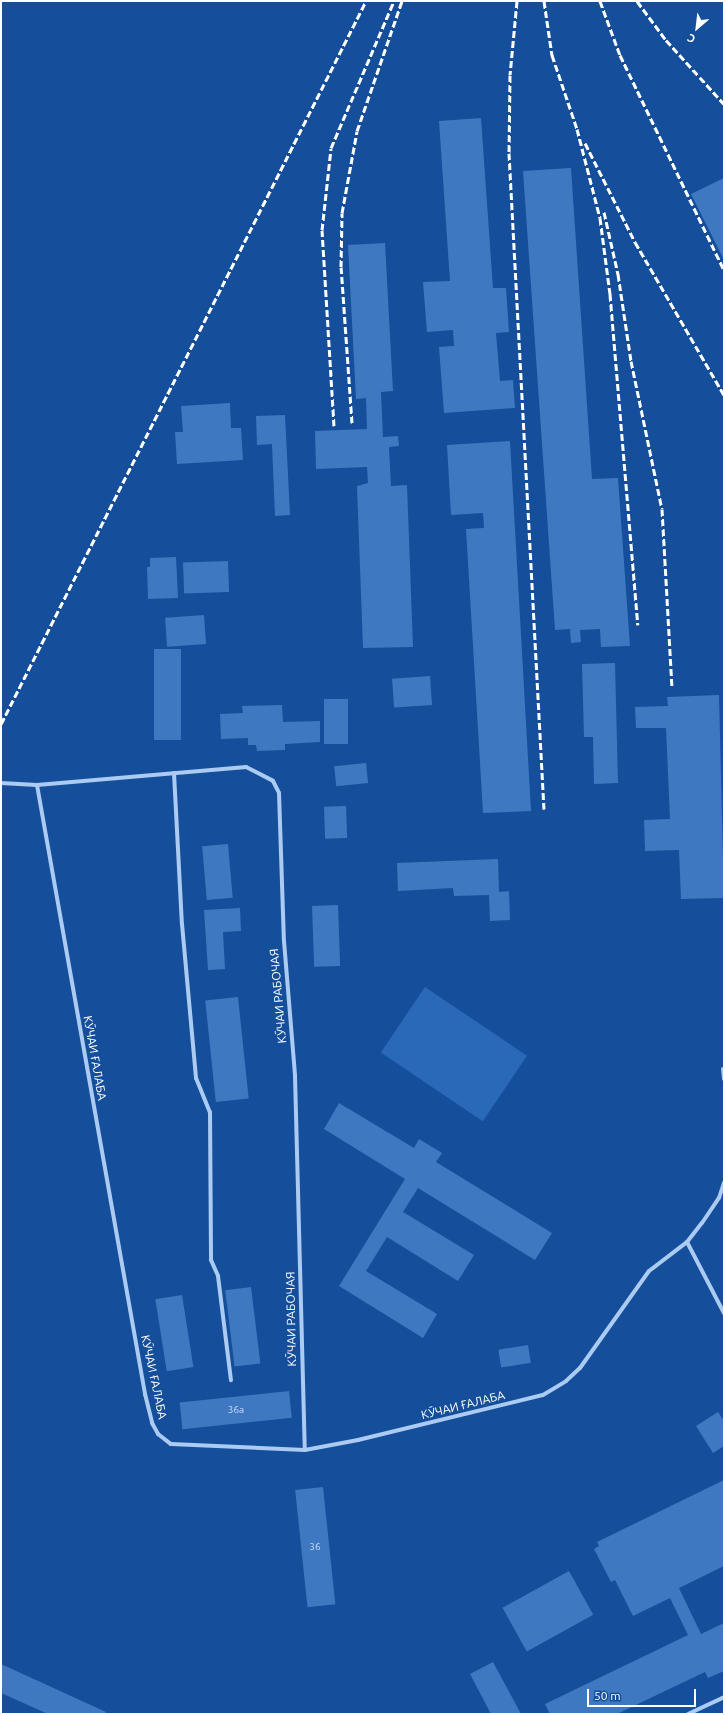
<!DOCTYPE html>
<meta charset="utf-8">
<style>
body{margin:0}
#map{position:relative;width:725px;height:1715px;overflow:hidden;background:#154f9b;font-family:Ubuntu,sans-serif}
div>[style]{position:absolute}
.green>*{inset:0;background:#2969b8;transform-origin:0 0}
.building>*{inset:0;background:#3e78c1;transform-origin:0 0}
.street>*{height:4px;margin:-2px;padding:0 2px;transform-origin:2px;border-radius:2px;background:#abcbf3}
.rail>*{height:3px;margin-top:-1.5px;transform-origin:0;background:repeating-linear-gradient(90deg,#fff 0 7px,transparent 0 10px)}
span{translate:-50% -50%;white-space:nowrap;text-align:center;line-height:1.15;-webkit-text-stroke:3px #154f9b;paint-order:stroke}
.number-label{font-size:10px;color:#cfddf0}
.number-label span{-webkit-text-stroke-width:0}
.street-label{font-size:12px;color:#fff}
.frame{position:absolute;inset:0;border:2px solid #fff;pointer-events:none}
.north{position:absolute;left:677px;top:8px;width:40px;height:40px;-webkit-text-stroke:3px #154f9b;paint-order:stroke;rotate:208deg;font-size:11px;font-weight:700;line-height:16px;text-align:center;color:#fff}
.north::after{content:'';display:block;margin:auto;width:14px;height:18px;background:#fff;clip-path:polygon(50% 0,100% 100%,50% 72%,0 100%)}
.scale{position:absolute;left:587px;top:1689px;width:109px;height:18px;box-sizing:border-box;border:2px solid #fff;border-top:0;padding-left:5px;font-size:12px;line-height:14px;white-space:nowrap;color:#fff;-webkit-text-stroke:3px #154f9b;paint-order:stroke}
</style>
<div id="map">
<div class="green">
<i style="left:425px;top:987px;width:123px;height:79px;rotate:34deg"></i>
</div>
<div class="building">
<i style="clip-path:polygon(481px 118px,493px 288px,506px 288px,509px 332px,496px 333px,500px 381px,513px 380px,515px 408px,444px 413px,439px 347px,454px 346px,453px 330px,427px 332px,423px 282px,450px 281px,439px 121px)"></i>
<i style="clip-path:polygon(571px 168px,592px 479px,618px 478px,630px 646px,601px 647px,600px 629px,580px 630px,581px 642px,571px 643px,570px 629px,555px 630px,523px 171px)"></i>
<i style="clip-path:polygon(724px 178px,724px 260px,691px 194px)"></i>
<i style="clip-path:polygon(385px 243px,393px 391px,381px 392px,383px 437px,398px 436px,399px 446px,389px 447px,391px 486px,407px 485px,413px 647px,363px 648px,357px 486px,368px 483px,367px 467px,316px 469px,315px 431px,367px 429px,366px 398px,356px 399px,348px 245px)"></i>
<i style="clip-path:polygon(230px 403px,231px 428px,241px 428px,243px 460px,177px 464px,175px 432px,183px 432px,181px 406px)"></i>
<i style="clip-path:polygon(285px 415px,290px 515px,275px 516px,272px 444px,257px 445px,256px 416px)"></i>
<i style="clip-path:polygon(510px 441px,531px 811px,483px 813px,466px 529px,484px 528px,483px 513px,451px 515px,447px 445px)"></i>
<i style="clip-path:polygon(176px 557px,178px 598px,148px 599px,147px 567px,150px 567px,150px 558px)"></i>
<i style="left:228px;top:561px;width:31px;height:45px;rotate:88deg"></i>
<i style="left:204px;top:615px;width:29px;height:39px;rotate:86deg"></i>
<i style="left:154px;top:649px;width:27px;height:91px"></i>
<i style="clip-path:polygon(615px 663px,618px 783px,594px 784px,593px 737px,584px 737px,582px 664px)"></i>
<i style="left:430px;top:676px;width:29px;height:38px;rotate:86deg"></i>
<i style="clip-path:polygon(719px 695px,724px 898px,681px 899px,679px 850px,645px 851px,644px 820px,670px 819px,666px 728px,636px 728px,635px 707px,668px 706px,667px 697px)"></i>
<i style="left:324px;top:699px;width:24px;height:45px"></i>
<i style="clip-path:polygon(282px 705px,283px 722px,320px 721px,320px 742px,285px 744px,285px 750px,257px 751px,256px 745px,248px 745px,248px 738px,221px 739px,220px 714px,243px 713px,242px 706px)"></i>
<i style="left:366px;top:763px;width:20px;height:32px;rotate:84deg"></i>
<i style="left:346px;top:806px;width:32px;height:22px;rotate:88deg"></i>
<i style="left:228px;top:844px;width:54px;height:26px;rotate:85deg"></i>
<i style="clip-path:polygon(498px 859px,499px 892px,509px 891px,510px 920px,490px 921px,489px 895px,454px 896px,453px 888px,398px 891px,397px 863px)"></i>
<i style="left:338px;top:905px;width:61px;height:26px;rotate:88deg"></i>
<i style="clip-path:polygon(240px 908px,241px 931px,223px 932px,225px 969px,208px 970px,204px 910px)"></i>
<i style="left:238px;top:997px;width:102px;height:33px;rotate:84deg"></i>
<i style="clip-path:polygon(339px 1103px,414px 1148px,419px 1139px,442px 1153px,436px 1162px,552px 1233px,535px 1260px,418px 1188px,403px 1212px,474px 1255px,458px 1281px,387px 1237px,366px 1271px,437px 1314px,423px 1338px,339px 1286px,405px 1179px,324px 1129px)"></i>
<i style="left:251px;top:1287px;width:77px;height:26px;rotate:83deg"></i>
<i style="left:182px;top:1295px;width:73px;height:27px;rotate:81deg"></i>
<i style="left:528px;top:1345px;width:18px;height:30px;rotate:81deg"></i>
<i style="left:289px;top:1391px;width:27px;height:110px;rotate:84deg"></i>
<i style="clip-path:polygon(718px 1412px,724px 1421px,724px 1446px,713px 1453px,696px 1426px)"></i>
<i style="clip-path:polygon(724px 1480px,724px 1566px,679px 1588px,701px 1634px,724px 1623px,724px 1671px,708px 1678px,705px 1672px,617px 1714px,550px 1714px,545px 1704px,688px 1635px,670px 1598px,633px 1616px,615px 1580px,611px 1582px,594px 1549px,599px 1546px,597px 1542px)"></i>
<i style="left:323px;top:1487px;width:118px;height:28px;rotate:84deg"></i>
<i style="left:569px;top:1571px;width:50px;height:76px;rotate:61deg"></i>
<i style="clip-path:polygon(493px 1662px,521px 1714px,491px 1714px,470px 1674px)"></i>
<i style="clip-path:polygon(1px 1664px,106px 1712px,105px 1714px,48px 1714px,1px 1693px)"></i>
</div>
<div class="street">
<i style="left:174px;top:773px;width:151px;rotate:87deg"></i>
<i style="left:182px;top:924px;width:155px;rotate:84.8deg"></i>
<i style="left:196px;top:1078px;width:37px;rotate:68deg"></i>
<i style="left:210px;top:1112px;width:148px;rotate:89.6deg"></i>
<i style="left:211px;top:1260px;width:17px;rotate:66deg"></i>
<i style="left:218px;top:1276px;width:105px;rotate:82.9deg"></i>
<i style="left:1px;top:783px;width:36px;rotate:3deg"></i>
<i style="left:37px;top:785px;width:619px;rotate:79.94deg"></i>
<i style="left:145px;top:1394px;width:30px;rotate:76deg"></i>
<i style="left:152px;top:1423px;width:13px;rotate:61deg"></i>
<i style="left:158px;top:1434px;width:16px;rotate:38deg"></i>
<i style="left:171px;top:1444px;width:134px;rotate:2.6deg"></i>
<i style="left:305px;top:1450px;width:54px;rotate:-10.7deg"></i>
<i style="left:358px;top:1440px;width:190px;rotate:-13.7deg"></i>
<i style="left:543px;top:1395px;width:27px;rotate:-31deg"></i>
<i style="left:566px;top:1381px;width:19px;rotate:-43deg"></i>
<i style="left:580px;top:1368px;width:119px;rotate:-54.6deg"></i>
<i style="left:649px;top:1271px;width:48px;rotate:-37.3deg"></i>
<i style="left:687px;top:1242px;width:24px;rotate:-52deg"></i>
<i style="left:702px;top:1223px;width:30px;rotate:-56deg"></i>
<i style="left:719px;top:1198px;width:16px;rotate:-72deg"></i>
<i style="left:37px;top:785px;width:210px;rotate:-4.9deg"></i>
<i style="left:246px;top:767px;width:30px;rotate:27deg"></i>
<i style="left:273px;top:781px;width:13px;rotate:63deg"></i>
<i style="left:279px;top:793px;width:148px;rotate:88.1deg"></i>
<i style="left:284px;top:941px;width:135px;rotate:85.3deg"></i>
<i style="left:295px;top:1076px;width:374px;rotate:88.5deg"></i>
<i style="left:723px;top:1069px;width:10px;rotate:84deg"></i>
<i style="left:687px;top:1242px;width:80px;rotate:62.5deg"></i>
<i style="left:688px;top:1714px;width:40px;rotate:-25deg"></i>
</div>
<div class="rail">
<i style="left:517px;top:1px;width:74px;rotate:95.4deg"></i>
<i style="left:510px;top:75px;width:78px;rotate:90.7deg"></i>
<i style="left:509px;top:153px;width:657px;rotate:86.95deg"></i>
<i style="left:544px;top:1px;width:55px;rotate:81.6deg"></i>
<i style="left:552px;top:55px;width:78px;rotate:71.3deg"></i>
<i style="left:577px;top:129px;width:92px;rotate:75.5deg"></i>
<i style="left:600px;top:218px;width:77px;rotate:82.5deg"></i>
<i style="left:610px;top:294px;width:332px;rotate:85.2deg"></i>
<i style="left:600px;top:1px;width:58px;rotate:69.7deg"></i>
<i style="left:620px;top:55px;width:239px;rotate:64.2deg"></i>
<i style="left:637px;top:1px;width:49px;rotate:53.4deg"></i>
<i style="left:666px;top:40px;width:86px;rotate:47.8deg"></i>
<i style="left:585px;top:143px;width:111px;rotate:63.2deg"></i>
<i style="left:635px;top:242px;width:177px;rotate:59.8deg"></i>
<i style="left:604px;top:212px;width:64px;rotate:77.3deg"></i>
<i style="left:618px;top:274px;width:88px;rotate:81.5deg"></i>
<i style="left:631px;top:361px;width:151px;rotate:78.2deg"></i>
<i style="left:662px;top:509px;width:179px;rotate:86.8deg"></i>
<i style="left:352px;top:423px;width:156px;rotate:-94deg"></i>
<i style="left:341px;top:267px;width:54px;rotate:-88.9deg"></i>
<i style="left:342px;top:213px;width:83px;rotate:-79.6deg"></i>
<i style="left:357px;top:131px;width:138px;rotate:-70.9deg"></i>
<i style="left:334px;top:426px;width:196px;rotate:-93.5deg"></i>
<i style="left:322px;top:230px;width:82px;rotate:-83.7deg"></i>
<i style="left:331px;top:148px;width:160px;rotate:-66.8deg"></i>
<i style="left:1px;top:724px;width:810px;rotate:-63.21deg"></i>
</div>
<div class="number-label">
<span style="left:236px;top:1410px">36а</span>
<span style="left:315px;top:1547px">36</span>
</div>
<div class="street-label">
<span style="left:278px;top:996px;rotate:-95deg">КӮЧАИ РАБОЧАЯ</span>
<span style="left:95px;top:1058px;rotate:80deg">КӮЧАИ ҒАЛАБА</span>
<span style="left:291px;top:1319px;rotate:-91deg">КӮЧАИ РАБОЧАЯ</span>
<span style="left:154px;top:1377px;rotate:78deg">КӮЧАИ ҒАЛАБА</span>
<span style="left:463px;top:1405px;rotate:-14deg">КӮЧАИ ҒАЛАБА</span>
</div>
<div class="frame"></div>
<div class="north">С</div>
<div class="scale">50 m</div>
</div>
